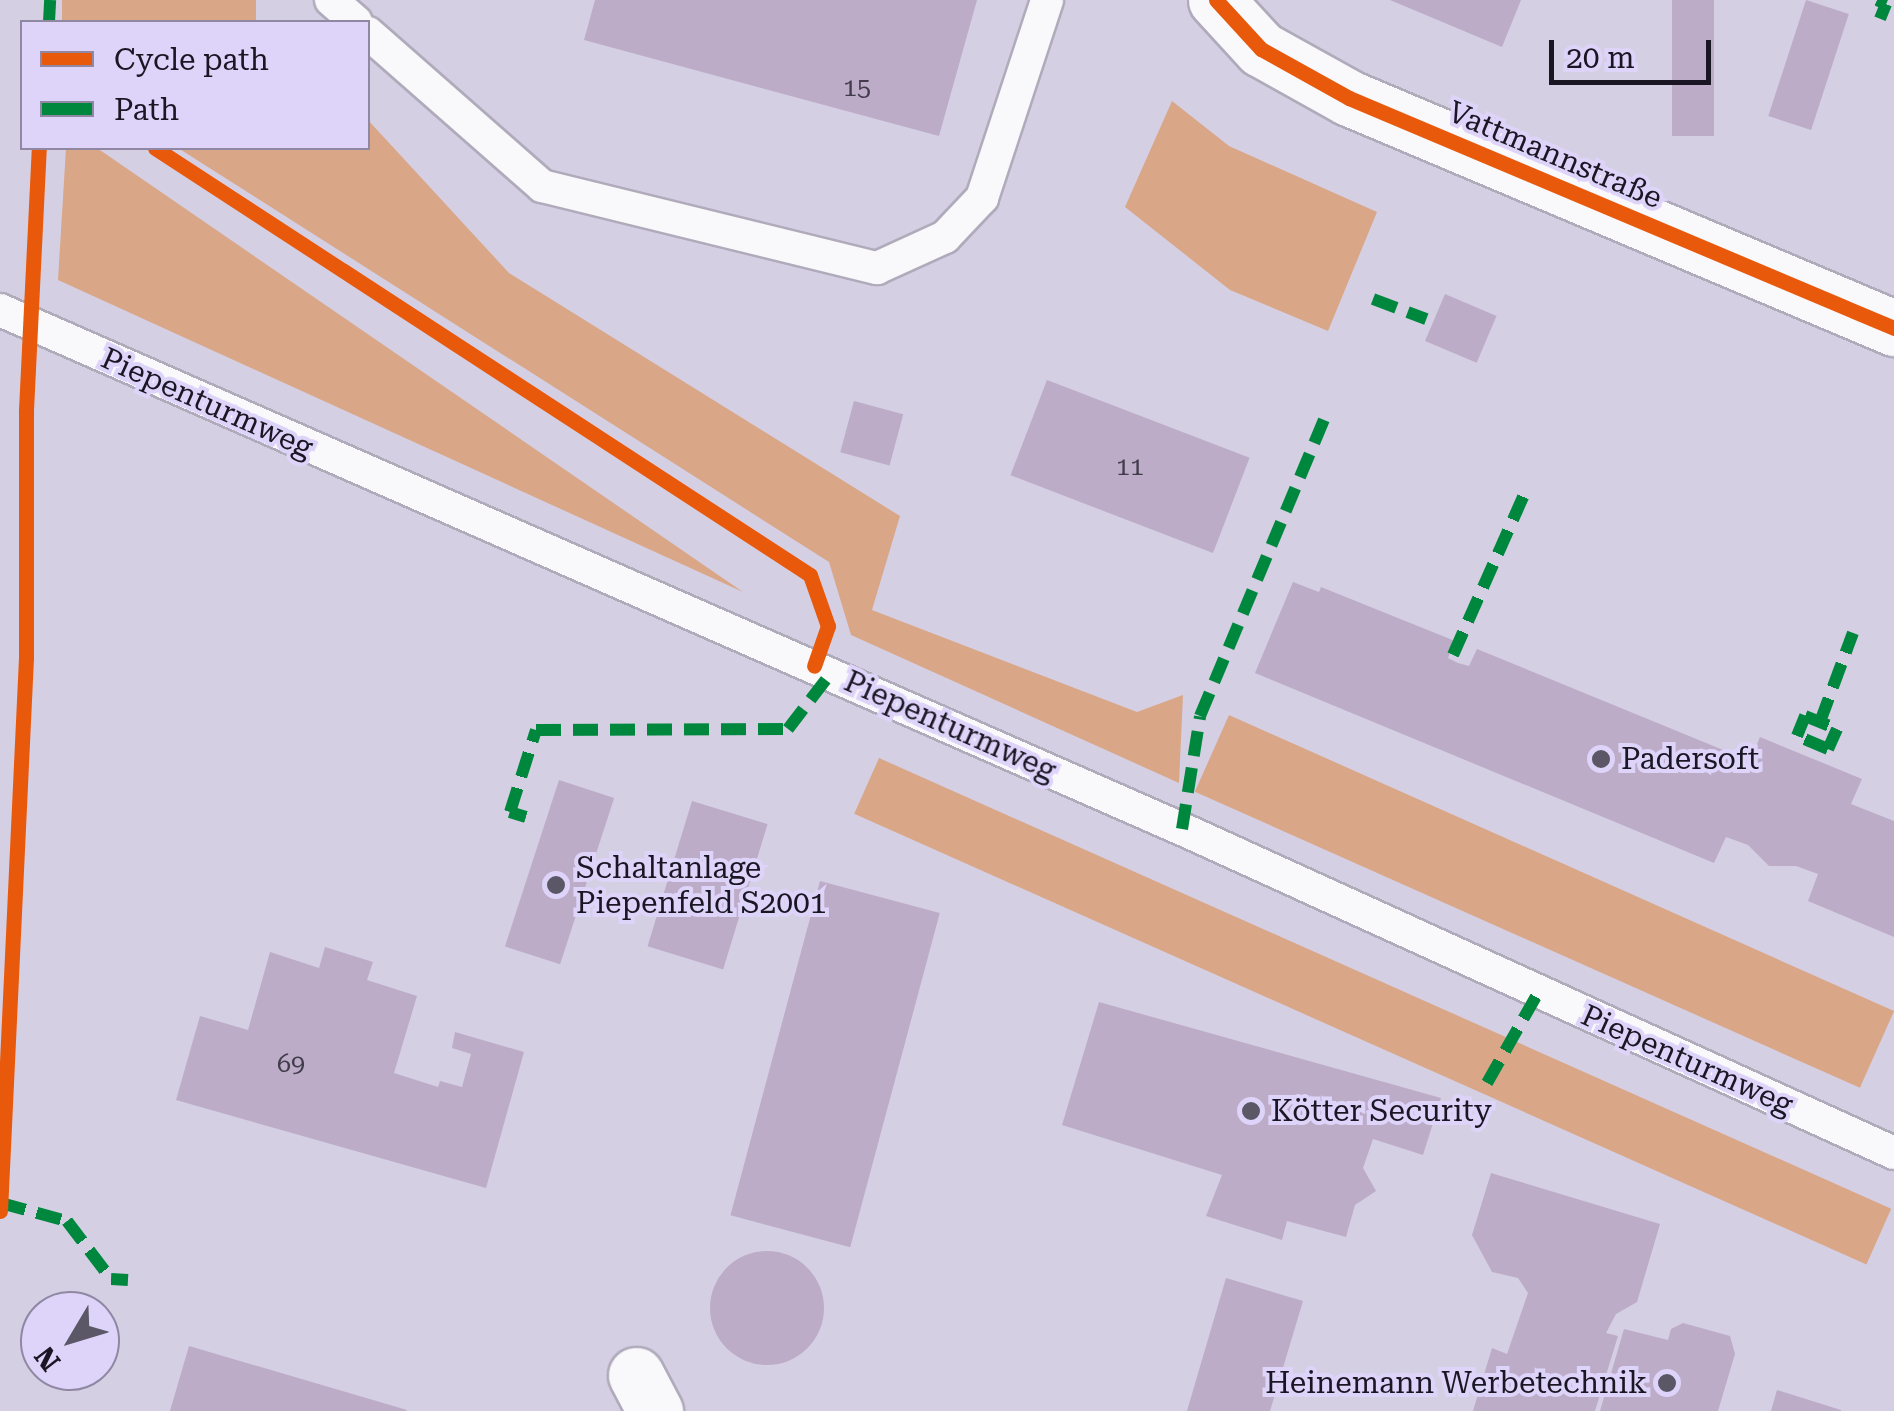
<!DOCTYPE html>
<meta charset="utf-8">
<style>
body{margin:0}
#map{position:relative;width:1894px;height:1411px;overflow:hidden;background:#d5cfe4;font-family:"Roboto Serif",serif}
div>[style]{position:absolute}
.green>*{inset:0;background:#d9a788;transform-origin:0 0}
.building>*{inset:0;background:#bcacc7;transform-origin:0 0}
.round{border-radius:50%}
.roads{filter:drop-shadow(2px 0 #b0abbb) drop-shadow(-2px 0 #b0abbb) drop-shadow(0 2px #b0abbb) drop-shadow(0 -2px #b0abbb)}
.service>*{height:32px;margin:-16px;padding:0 16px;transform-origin:16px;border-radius:16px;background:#f9f8fb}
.minor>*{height:55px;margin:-27.5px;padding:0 27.5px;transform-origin:27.5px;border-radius:27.5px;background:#f9f8fb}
.quiet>*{height:12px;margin-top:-6px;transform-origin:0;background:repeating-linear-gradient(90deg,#00873e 0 25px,transparent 0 37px)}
.cycleway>*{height:15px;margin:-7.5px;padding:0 7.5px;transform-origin:7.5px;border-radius:7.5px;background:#e8590c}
.dots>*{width:28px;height:28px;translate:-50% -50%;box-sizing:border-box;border:5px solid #ded4f9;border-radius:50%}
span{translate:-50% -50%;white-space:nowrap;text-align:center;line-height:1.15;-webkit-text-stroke:8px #ded4f9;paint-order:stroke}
.number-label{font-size:25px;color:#423c4c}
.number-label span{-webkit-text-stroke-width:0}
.street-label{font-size:30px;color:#1a1623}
.poi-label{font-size:30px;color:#1a1623}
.left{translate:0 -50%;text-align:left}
.right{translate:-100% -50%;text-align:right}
.legend{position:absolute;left:20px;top:20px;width:350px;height:130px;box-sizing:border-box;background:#ded4f9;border:2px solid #9088a3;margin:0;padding:12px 18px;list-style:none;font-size:30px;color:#1a1623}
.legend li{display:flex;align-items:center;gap:20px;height:50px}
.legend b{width:50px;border:2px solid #9088a3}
.north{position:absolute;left:20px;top:1291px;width:100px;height:100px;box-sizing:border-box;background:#ded4f9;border:2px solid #9088a3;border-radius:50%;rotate:232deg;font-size:28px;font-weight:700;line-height:40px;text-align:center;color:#1a1623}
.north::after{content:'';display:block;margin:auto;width:35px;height:45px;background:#5b5767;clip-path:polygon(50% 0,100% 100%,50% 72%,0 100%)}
.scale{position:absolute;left:1549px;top:40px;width:162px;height:45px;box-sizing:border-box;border:5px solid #1a1623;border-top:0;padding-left:12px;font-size:30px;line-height:35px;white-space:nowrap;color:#1a1623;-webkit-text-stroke:8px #ded4f9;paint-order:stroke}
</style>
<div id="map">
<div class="green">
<i style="left:62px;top:0;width:194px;height:22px"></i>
<i style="clip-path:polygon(1172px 101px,1229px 146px,1377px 212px,1328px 331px,1230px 290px,1125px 207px)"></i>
<i style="clip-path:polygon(368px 120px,509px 273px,900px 516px,872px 610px,1137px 712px,1183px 695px,1179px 783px,851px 635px,829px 562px,178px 148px,368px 148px)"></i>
<i style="clip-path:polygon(66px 148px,97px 148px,743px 592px,58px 280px)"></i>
<i style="left:1229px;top:715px;width:728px;height:84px;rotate:24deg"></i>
<i style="left:879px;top:758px;width:1108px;height:61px;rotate:24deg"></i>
</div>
<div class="building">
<i style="clip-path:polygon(595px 0,977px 0,939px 136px,584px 40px)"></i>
<i style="clip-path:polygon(1390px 0,1521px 0,1502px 47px)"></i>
<i style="left:1672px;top:0;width:42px;height:136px"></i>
<i style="left:1806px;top:0;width:45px;height:122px;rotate:18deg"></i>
<i style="left:1445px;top:294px;width:56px;height:51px;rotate:23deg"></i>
<i style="left:1047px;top:380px;width:217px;height:102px;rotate:21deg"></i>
<i style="left:854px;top:401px;width:51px;height:53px;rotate:15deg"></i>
<i style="clip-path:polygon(1293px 582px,1319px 592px,1321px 587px,1455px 641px,1448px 658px,1458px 663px,1469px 666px,1477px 649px,1750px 761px,1760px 737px,1862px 779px,1851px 804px,1894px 821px,1894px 937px,1808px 901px,1818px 874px,1796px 866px,1769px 866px,1748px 845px,1726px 837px,1714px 863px,1255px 673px)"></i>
<i style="left:559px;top:780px;width:58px;height:175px;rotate:18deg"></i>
<i style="left:692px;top:801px;width:79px;height:152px;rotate:17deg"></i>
<i style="left:820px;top:881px;width:124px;height:346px;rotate:15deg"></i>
<i style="clip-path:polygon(325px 947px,373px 962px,367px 980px,417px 996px,394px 1073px,438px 1087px,440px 1081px,462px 1087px,471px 1054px,452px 1048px,455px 1032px,524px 1052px,486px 1188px,176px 1100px,200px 1016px,248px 1030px,270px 952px,319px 968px)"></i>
<i style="clip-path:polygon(1099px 1002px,1441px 1098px,1423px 1155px,1373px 1139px,1363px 1168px,1376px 1191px,1355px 1205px,1346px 1237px,1287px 1221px,1282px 1240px,1206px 1216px,1222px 1175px,1062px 1125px)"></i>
<i style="clip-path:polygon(1491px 1173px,1660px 1224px,1637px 1302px,1616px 1314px,1606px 1333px,1618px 1336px,1595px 1411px,1473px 1411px,1492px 1348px,1507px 1354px,1528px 1293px,1518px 1278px,1492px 1272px,1472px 1235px)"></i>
<i class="round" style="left:710px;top:1251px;width:114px;height:114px"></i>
<i style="clip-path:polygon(1226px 1278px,1303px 1301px,1270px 1411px,1187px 1411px)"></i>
<i style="clip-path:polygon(1683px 1323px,1730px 1336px,1735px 1354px,1718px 1411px,1600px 1411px,1624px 1329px,1668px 1340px,1671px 1329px)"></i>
<i style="clip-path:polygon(189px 1346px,407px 1410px,406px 1411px,170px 1411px)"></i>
<i style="clip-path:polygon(1777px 1390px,1841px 1410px,1841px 1411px,1771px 1411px)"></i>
</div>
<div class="roads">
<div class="service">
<i style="left:331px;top:0;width:33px;rotate:41deg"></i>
<i style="left:368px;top:33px;width:232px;rotate:41.3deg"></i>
<i style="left:542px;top:186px;width:345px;rotate:13.8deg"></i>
<i style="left:877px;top:268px;width:75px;rotate:-24.5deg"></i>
<i style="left:945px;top:237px;width:54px;rotate:-46.5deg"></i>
<i style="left:982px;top:198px;width:208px;rotate:-71.8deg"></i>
<i style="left:0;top:310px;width:1291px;rotate:23.71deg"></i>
<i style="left:1182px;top:829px;width:782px;rotate:24.47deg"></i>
</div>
<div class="minor">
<i style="left:1216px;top:0;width:67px;rotate:47.4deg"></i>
<i style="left:1261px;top:49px;width:101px;rotate:29.1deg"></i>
<i style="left:1349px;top:98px;width:592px;rotate:22.88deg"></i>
<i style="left:636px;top:1375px;width:41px;rotate:62.2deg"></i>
</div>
</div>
<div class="quiet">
<i style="left:1877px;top:0;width:10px;rotate:24deg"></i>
<i style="left:1886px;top:4px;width:16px;rotate:112deg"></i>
<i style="left:49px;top:22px;width:22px;rotate:-87deg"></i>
<i style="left:1373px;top:299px;width:57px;rotate:20.7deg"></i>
<i style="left:1453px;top:655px;width:175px;rotate:-66.1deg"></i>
<i style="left:1805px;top:716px;width:35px;rotate:22deg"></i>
<i style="left:1837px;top:729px;width:22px;rotate:114deg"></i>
<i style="left:1828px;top:749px;width:34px;rotate:-157deg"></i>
<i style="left:1797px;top:736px;width:22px;rotate:-68deg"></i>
<i style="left:1820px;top:722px;width:95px;rotate:-69.7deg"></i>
<i style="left:526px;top:817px;width:17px;rotate:-163deg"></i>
<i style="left:510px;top:812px;width:86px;rotate:-72.4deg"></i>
<i style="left:536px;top:730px;width:252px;rotate:-0.2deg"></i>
<i style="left:788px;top:729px;width:71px;rotate:-52.5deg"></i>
<i style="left:1182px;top:829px;width:114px;rotate:-80.9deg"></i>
<i style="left:1200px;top:716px;width:326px;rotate:-67.3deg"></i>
<i style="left:1487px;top:1083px;width:103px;rotate:-60.5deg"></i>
<i style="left:1px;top:1203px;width:68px;rotate:15.3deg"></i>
<i style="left:67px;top:1221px;width:73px;rotate:52.8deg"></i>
<i style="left:111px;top:1279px;width:17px;rotate:3deg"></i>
</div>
<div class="cycleway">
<i style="left:1216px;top:0;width:67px;rotate:47.4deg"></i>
<i style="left:1261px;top:49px;width:101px;rotate:29.1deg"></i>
<i style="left:1349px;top:98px;width:592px;rotate:22.88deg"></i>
<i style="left:155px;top:148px;width:782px;rotate:33.1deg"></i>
<i style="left:810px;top:575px;width:54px;rotate:70.6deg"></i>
<i style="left:828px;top:626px;width:42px;rotate:109.3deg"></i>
<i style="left:0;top:1211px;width:555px;rotate:-87.31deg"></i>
<i style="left:26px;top:657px;width:247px;rotate:-90deg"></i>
<i style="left:26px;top:410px;width:262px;rotate:-87.2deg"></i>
</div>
<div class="dots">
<i style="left:1601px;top:759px;background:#5b5767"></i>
<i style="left:556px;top:885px;background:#5b5767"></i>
<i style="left:1251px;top:1111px;background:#5b5767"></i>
<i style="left:1667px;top:1383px;background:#5b5767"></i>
</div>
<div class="number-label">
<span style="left:857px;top:88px">15</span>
<span style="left:1130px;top:467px">11</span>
<span style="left:291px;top:1064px">69</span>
</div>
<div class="street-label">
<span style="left:1555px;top:155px;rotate:23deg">Vattmannstraße</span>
<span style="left:207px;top:403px;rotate:24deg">Piepenturmweg</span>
<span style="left:950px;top:726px;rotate:24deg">Piepenturmweg</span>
<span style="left:1687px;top:1060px;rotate:24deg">Piepenturmweg</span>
</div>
<div class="poi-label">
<span class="left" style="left:1621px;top:759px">Padersoft</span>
<span class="left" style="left:576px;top:885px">Schaltanlage<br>Piepenfeld S2001</span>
<span class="left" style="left:1271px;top:1111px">Kötter Security</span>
<span class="right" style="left:1647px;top:1383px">Heinemann Werbetechnik</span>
</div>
<ul class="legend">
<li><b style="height:12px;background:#e8590c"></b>Cycle path</li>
<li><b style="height:12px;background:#00873e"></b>Path</li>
</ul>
<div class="north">N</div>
<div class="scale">20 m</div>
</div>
